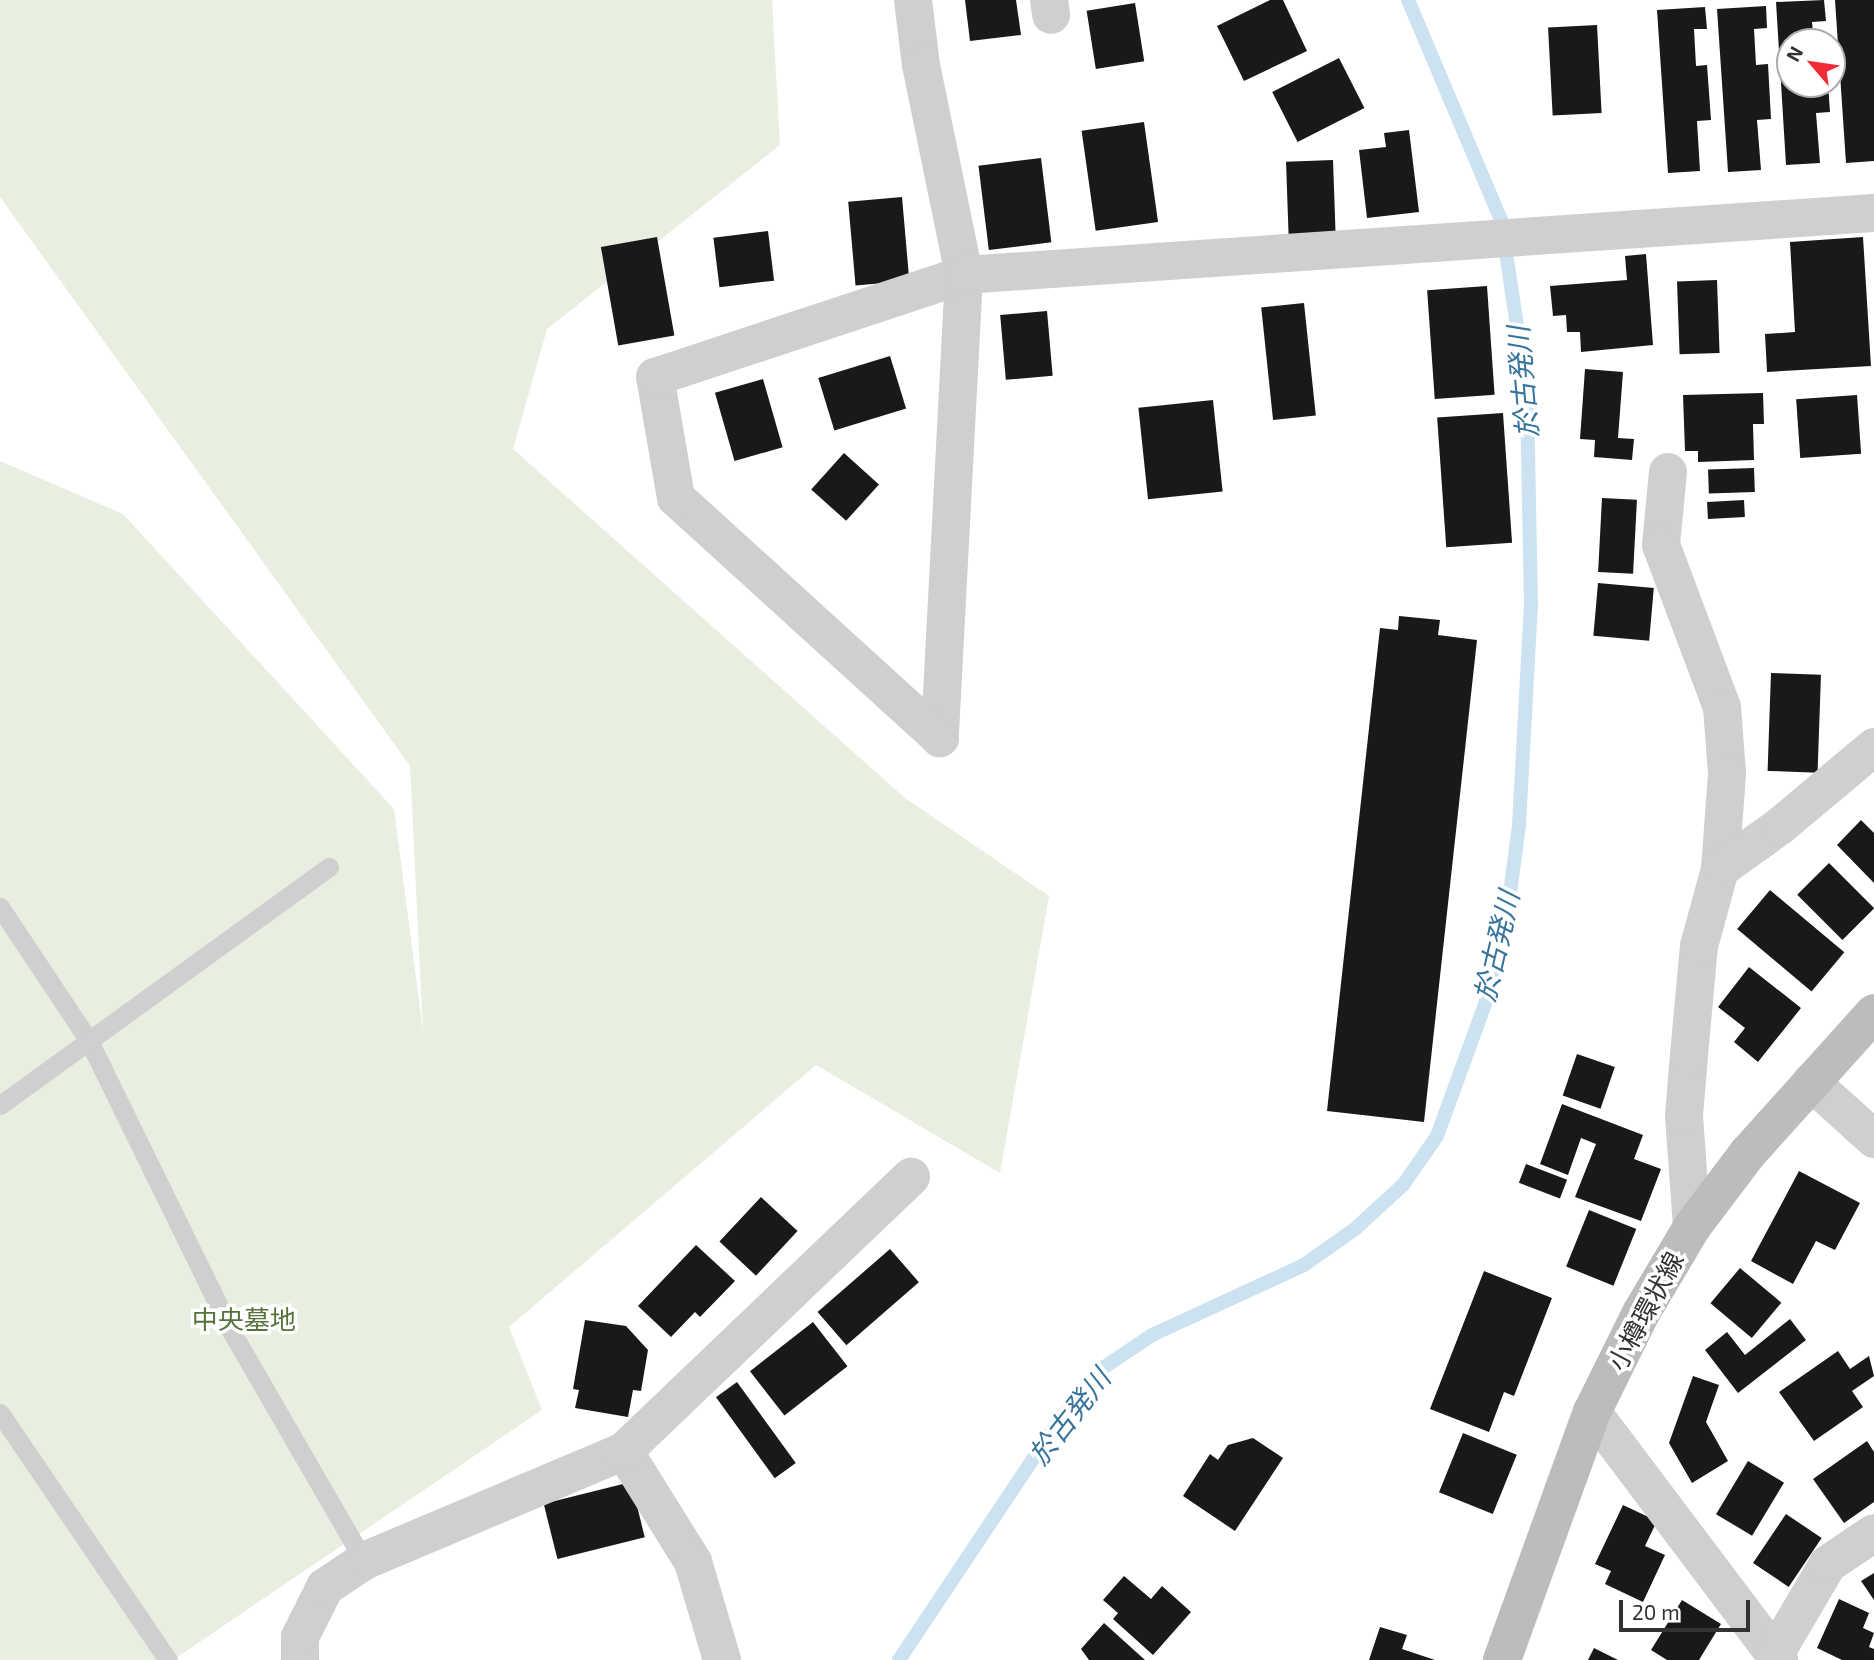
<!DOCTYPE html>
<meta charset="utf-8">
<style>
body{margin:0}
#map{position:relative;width:1874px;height:1660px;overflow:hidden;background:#fff;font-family:"Exo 2","Noto Sans JP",sans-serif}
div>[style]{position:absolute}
.green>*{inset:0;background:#e8efe0}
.stream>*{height:14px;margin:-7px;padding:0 7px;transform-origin:7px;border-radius:7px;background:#cce2f0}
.building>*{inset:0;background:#191919;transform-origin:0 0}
.service>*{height:19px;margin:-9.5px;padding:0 9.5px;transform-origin:9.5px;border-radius:9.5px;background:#cfcfcf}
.minor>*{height:38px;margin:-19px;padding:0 19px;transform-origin:19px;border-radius:19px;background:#cfcfcf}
.secondary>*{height:38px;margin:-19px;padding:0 19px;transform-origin:19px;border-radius:19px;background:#bcbcbc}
span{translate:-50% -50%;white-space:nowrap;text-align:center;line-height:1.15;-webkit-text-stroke:7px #fff;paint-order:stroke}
.street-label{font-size:26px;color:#323232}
.park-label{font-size:26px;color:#55733b}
.water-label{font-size:28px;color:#38759c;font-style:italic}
.north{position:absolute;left:1776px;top:28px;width:70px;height:70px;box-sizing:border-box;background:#fff;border:2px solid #adadad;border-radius:50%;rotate:299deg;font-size:19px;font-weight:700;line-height:28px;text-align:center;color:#323232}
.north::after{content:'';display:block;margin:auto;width:24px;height:32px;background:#f22b38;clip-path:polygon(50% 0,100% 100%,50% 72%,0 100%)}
.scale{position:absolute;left:1619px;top:1600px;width:131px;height:32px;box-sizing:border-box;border:4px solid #323232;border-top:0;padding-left:9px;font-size:21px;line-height:24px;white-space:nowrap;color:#323232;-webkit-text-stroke:5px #fff;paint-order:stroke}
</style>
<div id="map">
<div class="green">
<i style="clip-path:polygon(0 0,772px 0,780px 145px,547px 329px,513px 449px,905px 798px,1049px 896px,1000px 1173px,816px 1065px,509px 1327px,542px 1410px,173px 1660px,0 1660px,0 461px,123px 514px,394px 809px,423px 1031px,410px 766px,0 197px)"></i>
</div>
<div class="stream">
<i style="left:899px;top:1660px;width:286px;rotate:-56.3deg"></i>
<i style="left:1058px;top:1422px;width:67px;rotate:-51.1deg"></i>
<i style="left:1100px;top:1370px;width:63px;rotate:-33.9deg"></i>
<i style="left:1152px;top:1335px;width:167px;rotate:-24.7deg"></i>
<i style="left:1304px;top:1265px;width:64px;rotate:-35.4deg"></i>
<i style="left:1356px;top:1228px;width:64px;rotate:-42.5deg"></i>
<i style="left:1403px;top:1185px;width:60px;rotate:-55.2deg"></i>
<i style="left:1437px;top:1136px;width:140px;rotate:-70deg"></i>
<i style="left:1485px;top:1004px;width:106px;rotate:-76.9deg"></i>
<i style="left:1509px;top:901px;width:77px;rotate:-82.5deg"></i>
<i style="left:1519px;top:825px;width:219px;rotate:-86.9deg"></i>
<i style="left:1531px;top:606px;width:213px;rotate:-91.1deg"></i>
<i style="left:1527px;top:393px;width:175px;rotate:-98.5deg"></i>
<i style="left:1501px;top:220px;width:239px;rotate:-112.9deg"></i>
</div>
<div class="building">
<i style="clip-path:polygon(965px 0,1016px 0,1021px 35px,970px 41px)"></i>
<i style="clip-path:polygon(1270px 0,1283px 0,1307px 51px,1244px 81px,1217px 26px)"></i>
<i style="clip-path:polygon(1824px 0,1826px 21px,1812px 22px,1814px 42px,1790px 42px,1790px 84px,1828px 84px,1830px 112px,1816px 113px,1820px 163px,1786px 165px,1776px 2px)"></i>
<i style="clip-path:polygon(1835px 0,1874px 0,1874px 161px,1846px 163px)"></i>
<i style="left:1135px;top:3px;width:59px;height:49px;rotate:81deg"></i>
<i style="clip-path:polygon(1766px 6px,1767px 28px,1754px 29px,1756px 65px,1768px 64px,1771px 119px,1757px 120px,1761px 170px,1728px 172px,1717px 9px)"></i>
<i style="clip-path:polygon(1705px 7px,1707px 29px,1694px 29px,1696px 66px,1707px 65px,1711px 120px,1697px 121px,1700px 171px,1668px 173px,1657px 10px)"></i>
<i style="left:1597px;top:25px;width:88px;height:49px;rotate:87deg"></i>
<i style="left:1339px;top:58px;width:56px;height:75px;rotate:63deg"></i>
<i style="left:1144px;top:122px;width:101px;height:63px;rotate:82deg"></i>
<i style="clip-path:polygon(1409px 130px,1419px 212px,1367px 218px,1359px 150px,1386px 147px,1384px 133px)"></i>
<i style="left:1041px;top:158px;width:85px;height:63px;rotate:83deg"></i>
<i style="left:1333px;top:160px;width:74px;height:47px;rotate:88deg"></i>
<i style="left:902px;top:197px;width:84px;height:54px;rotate:85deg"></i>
<i style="left:768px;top:231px;width:50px;height:55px;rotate:83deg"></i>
<i style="left:657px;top:237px;width:100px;height:57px;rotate:80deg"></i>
<i style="clip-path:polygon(1863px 237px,1871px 366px,1767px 372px,1765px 334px,1795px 332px,1790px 242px)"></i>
<i style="clip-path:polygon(1646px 254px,1653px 345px,1581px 352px,1580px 332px,1567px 332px,1566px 315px,1553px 316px,1550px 286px,1627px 280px,1625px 256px)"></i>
<i style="left:1717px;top:280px;width:73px;height:40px;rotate:88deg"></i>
<i style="left:1487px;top:286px;width:109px;height:60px;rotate:86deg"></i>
<i style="left:1304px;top:303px;width:113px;height:43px;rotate:84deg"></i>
<i style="left:1047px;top:311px;width:65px;height:47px;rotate:85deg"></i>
<i style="left:890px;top:356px;width:55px;height:75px;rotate:73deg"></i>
<i style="clip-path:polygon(1585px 369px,1623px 372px,1618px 438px,1634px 439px,1632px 460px,1594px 457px,1595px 440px,1580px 439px)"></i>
<i style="left:763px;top:379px;width:71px;height:50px;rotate:74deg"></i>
<i style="clip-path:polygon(1763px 393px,1764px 424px,1753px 424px,1754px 460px,1698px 462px,1698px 451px,1685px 451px,1683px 395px)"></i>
<i style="left:1857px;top:395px;width:59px;height:61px;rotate:86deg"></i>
<i style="left:1213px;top:400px;width:92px;height:75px;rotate:84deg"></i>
<i style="left:1503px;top:413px;width:130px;height:66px;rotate:86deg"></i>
<i style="left:844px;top:453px;width:47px;height:49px;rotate:42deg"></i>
<i style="left:1754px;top:468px;width:24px;height:46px;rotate:88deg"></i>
<i style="left:1602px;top:498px;width:35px;height:74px;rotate:3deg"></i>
<i style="left:1744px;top:500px;width:17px;height:37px;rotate:87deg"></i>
<i style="left:1598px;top:583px;width:56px;height:53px;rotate:5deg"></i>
<i style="clip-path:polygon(1399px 616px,1440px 620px,1438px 635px,1477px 640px,1424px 1122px,1327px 1111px,1380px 628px,1398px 630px)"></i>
<i style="left:1771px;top:673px;width:50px;height:98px;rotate:2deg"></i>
<i style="clip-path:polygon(1861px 820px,1874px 833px,1874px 883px,1837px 845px)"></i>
<i style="left:1829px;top:863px;width:64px;height:45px;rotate:45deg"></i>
<i style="left:1770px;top:890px;width:97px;height:51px;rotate:40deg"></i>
<i style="clip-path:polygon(1749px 967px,1801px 1008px,1758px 1062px,1734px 1042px,1745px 1028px,1718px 1007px)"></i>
<i style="left:1577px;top:1054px;width:40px;height:44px;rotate:19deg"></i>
<i style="clip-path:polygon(1562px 1104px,1643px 1135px,1634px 1159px,1661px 1169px,1641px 1221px,1575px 1197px,1596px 1144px,1581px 1138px,1568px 1175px,1540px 1164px)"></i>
<i style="left:1526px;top:1164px;width:44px;height:20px;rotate:21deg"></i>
<i style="clip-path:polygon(1799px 1171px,1860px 1203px,1835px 1250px,1816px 1241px,1793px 1284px,1751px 1261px)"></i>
<i style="left:761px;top:1197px;width:50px;height:61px;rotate:43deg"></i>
<i style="left:1589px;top:1210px;width:51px;height:61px;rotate:22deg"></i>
<i style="clip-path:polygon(696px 1245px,735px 1281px,700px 1317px,695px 1312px,671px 1337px,638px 1306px)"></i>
<i style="left:890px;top:1249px;width:44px;height:96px;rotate:49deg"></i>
<i style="left:1740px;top:1268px;width:54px;height:46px;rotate:40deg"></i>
<i style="clip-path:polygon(1484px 1271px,1552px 1298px,1514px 1396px,1504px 1392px,1489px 1432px,1430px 1409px)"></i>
<i style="clip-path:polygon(1790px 1319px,1806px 1340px,1738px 1393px,1705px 1350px,1727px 1332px,1745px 1355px)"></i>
<i style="clip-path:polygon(585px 1320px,626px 1326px,648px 1350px,641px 1391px,633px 1390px,628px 1417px,575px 1408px,579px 1390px,573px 1389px)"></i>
<i style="left:813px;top:1322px;width:56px;height:80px;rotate:52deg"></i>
<i style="clip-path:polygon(1838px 1351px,1850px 1369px,1869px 1356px,1874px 1376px,1852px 1391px,1863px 1407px,1814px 1441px,1779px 1392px)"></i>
<i style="clip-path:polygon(1693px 1376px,1719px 1385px,1706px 1422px,1728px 1461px,1692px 1483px,1669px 1443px)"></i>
<i style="left:737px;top:1382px;width:100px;height:26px;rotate:54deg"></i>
<i style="left:1463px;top:1433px;width:58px;height:64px;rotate:22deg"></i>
<i style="clip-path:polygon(1253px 1438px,1283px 1458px,1235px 1531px,1183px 1496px,1210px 1454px,1218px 1460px,1228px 1445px)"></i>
<i style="clip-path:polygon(1867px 1441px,1874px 1452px,1874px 1502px,1844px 1523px,1813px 1479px)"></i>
<i style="left:1748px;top:1461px;width:42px;height:62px;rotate:31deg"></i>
<i style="left:631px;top:1482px;width:57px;height:90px;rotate:76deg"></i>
<i style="clip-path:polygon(1623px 1505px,1657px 1521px,1645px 1546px,1665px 1555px,1643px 1602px,1605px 1584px,1611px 1571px,1595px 1564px)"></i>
<i style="left:1786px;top:1514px;width:43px;height:59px;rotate:34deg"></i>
<i style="clip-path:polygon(1874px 1573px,1874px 1600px,1861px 1581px)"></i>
<i style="clip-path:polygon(1124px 1576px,1151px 1599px,1162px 1586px,1191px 1612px,1153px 1655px,1113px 1619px,1118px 1613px,1103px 1600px)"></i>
<i style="clip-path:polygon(1839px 1599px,1869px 1613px,1863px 1628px,1874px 1633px,1869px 1647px,1874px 1649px,1874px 1660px,1842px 1660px,1817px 1648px)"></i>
<i style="clip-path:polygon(1682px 1600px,1721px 1624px,1699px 1660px,1667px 1660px,1651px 1650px)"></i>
<i style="clip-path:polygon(1104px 1623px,1145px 1660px,1089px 1660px,1081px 1649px)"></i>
<i style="clip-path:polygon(1380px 1627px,1407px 1635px,1402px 1649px,1435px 1660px,1369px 1660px)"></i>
<i style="clip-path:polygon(1594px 1648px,1618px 1660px,1588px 1660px)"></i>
</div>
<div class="service">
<i style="left:0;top:907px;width:161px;rotate:56.4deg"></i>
<i style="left:89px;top:1041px;width:321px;rotate:63.9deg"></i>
<i style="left:230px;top:1329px;width:268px;rotate:60deg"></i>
<i style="left:0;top:1105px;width:406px;rotate:-35.9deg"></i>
<i style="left:0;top:1413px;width:299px;rotate:55.8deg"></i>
</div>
<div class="minor">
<i style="left:913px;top:0;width:65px;rotate:83deg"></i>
<i style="left:921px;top:65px;width:214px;rotate:78.4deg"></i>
<i style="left:964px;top:275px;width:464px;rotate:93deg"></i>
<i style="left:940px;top:738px;width:357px;rotate:-137.7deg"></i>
<i style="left:676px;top:498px;width:123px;rotate:-99.8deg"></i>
<i style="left:655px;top:377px;width:325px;rotate:-18.3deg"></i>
<i style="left:964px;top:275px;width:912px;rotate:-3.9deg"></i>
<i style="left:1049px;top:0;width:15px;rotate:82deg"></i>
<i style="left:1668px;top:472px;width:73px;rotate:95.5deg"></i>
<i style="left:1661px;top:545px;width:173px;rotate:69.4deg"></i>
<i style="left:1722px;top:707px;width:67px;rotate:85.7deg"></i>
<i style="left:1727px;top:774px;width:95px;rotate:94.2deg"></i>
<i style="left:1811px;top:1082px;width:85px;rotate:42.1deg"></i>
<i style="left:1692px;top:1227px;width:111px;rotate:-94.1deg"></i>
<i style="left:1684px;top:1116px;width:61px;rotate:-85.3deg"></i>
<i style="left:1689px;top:1055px;width:109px;rotate:-84.8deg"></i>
<i style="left:1699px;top:946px;width:80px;rotate:-74.7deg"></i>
<i style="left:1720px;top:869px;width:74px;rotate:-35.6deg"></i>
<i style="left:1780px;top:826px;width:123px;rotate:-40deg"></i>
<i style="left:1592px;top:1412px;width:311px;rotate:53deg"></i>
<i style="left:624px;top:1451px;width:131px;rotate:58.1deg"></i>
<i style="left:693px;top:1562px;width:102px;rotate:73.5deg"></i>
<i style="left:1775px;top:1654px;width:104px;rotate:-59.5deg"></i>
<i style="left:1828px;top:1564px;width:55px;rotate:-34deg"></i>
<i style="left:300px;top:1660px;width:23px;rotate:-90deg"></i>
<i style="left:300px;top:1637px;width:56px;rotate:-63.4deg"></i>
<i style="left:325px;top:1587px;width:47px;rotate:-33.7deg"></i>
<i style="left:364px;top:1561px;width:282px;rotate:-22.9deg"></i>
<i style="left:624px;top:1451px;width:397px;rotate:-43.7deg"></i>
</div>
<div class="secondary">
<i style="left:1502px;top:1660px;width:264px;rotate:-70.1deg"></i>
<i style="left:1592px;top:1412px;width:110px;rotate:-63.7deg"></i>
<i style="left:1641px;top:1313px;width:100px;rotate:-59.3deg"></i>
<i style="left:1692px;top:1227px;width:93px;rotate:-52.9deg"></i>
<i style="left:1748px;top:1153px;width:188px;rotate:-48deg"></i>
</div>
<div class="street-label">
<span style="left:1645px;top:1311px;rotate:-62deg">小樽環状線</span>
</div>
<div class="park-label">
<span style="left:244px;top:1319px">中央墓地</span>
</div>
<div class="water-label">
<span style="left:1522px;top:382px;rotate:-95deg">於古発川</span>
<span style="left:1496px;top:946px;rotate:-77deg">於古発川</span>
<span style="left:1069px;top:1416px;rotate:-52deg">於古発川</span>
</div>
<div class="north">N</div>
<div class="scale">20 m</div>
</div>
